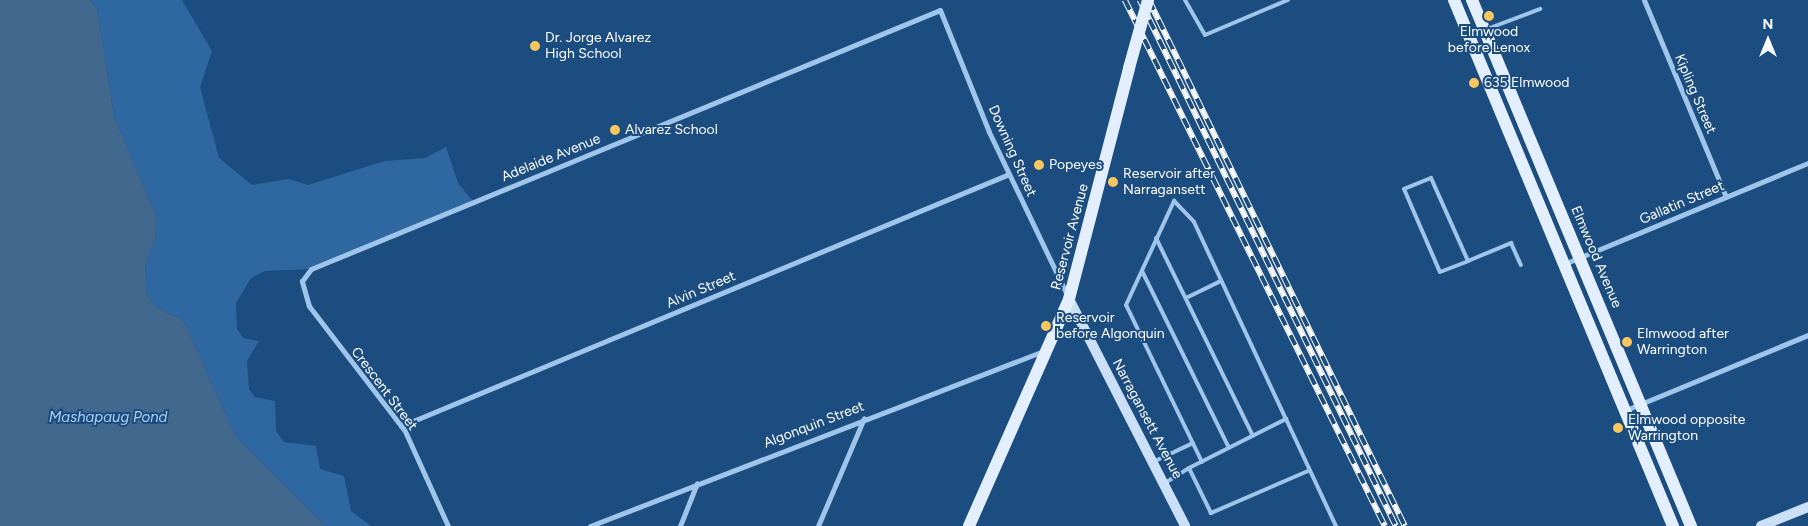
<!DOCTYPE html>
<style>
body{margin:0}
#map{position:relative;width:1808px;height:526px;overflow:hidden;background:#1c4d81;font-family:Figtree,sans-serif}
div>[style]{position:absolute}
.green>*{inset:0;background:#2f67a0}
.water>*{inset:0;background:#43688e}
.lane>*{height:4px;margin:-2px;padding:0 2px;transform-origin:2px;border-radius:2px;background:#a0c5ea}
.street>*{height:5px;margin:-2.5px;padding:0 2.5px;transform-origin:2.5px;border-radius:2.5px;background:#a0c5ea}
.secondary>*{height:10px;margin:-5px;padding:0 5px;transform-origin:5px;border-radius:5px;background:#cbe0f7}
.primary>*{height:12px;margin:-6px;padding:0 6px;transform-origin:6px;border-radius:6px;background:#e3effe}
.rail>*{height:5.5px;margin-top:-2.75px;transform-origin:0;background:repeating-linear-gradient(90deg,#1c4d81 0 11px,#fff 0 22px);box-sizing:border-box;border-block:1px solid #fff}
.primary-bridge>*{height:12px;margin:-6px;padding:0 6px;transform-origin:6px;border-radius:6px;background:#e3effe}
.dots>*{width:14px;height:14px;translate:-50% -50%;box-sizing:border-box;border:2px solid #1c4d81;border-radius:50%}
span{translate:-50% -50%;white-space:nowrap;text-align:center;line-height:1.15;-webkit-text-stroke:4px #1c4d81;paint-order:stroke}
.poi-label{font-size:14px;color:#fff}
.left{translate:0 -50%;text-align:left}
.street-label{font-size:14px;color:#fff}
.water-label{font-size:15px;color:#abcff1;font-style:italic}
.north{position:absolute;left:1743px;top:15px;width:50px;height:50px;-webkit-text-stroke:4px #1c4d81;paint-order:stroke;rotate:0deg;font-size:14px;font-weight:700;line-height:20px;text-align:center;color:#fff}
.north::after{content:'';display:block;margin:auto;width:18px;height:22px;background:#fff;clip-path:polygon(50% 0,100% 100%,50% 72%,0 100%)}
</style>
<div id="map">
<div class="green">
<i style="clip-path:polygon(90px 0,182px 0,212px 51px,200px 87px,219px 158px,252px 185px,288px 179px,308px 185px,385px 161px,425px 158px,446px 147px,458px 183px,473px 201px,311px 269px,265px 271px,251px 278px,236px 303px,237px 329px,243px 338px,259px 341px,247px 361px,249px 389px,255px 397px,275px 401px,276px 431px,284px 442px,316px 446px,320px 469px,344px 476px,351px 511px,371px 526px,325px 526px,236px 437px,183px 320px,157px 308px,147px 294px,145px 266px,155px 240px,157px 219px,114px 116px,97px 9px)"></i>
</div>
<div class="water">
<i style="clip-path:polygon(0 0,90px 0,97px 9px,114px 116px,157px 219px,155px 240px,145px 266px,147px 294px,157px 308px,183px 320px,236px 437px,325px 526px,0 526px)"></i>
</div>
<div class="lane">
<i style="left:1185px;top:0;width:40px;rotate:60.3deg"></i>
<i style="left:1205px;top:35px;width:90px;rotate:-22.9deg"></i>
<i style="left:1487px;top:29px;width:57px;rotate:-20.7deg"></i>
<i style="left:1156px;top:238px;width:220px;rotate:63.9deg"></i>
<i style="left:1468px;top:261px;width:91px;rotate:-114deg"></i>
<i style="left:1431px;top:178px;width:29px;rotate:158deg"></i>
<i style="left:1404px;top:189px;width:90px;rotate:66.6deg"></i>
<i style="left:1440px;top:272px;width:30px;rotate:-21deg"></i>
<i style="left:1468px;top:261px;width:47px;rotate:-22.7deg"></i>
<i style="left:1511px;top:243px;width:24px;rotate:66deg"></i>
<i style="left:1142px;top:271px;width:197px;rotate:63.8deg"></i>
<i style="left:1186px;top:298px;width:39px;rotate:-26deg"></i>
<i style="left:1153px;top:462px;width:44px;rotate:-25.4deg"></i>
<i style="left:1202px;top:462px;width:174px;rotate:-115.8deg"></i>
<i style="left:1126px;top:305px;width:115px;rotate:-65.2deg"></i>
<i style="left:1174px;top:201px;width:29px;rotate:46deg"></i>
<i style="left:1194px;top:222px;width:217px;rotate:65deg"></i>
<i style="left:1308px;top:471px;width:106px;rotate:156.6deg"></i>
<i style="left:1211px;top:513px;width:50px;rotate:-116.1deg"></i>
<i style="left:1189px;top:468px;width:109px;rotate:-26.8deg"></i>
<i style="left:1286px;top:419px;width:118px;rotate:65deg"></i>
<i style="left:1165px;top:483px;width:28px;rotate:-32deg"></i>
</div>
<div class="street">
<i style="left:1644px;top:0;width:213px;rotate:67.4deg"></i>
<i style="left:1564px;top:264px;width:264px;rotate:-22.5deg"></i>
<i style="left:1626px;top:410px;width:197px;rotate:-22.4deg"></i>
<i style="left:401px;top:426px;width:658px;rotate:-22.51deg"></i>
<i style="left:448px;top:526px;width:104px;rotate:-114.4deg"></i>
<i style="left:405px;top:431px;width:158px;rotate:-127.5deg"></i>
<i style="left:309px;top:306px;width:26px;rotate:-106deg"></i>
<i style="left:302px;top:281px;width:15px;rotate:-53deg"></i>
<i style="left:311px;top:269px;width:680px;rotate:-22.38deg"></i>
<i style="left:940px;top:10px;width:131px;rotate:68.1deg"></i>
<i style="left:989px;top:132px;width:183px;rotate:64.4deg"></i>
<i style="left:590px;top:526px;width:486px;rotate:-21.1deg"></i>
<i style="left:680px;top:526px;width:46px;rotate:-68.4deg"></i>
<i style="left:818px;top:526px;width:117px;rotate:-66.9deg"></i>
</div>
<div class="secondary">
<i style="left:1069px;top:299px;width:255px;rotate:62.9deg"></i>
<i style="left:1761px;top:526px;width:51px;rotate:-22deg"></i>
</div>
<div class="primary">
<i style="left:1454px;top:0;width:570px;rotate:67.4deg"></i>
<i style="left:1472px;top:0;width:570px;rotate:67.4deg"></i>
<i style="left:969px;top:526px;width:248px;rotate:-66.2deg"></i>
<i style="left:1069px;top:299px;width:239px;rotate:-75.4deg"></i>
</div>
<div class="rail">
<i style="left:1125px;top:0;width:587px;rotate:63.7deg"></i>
<i style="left:1140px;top:0;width:585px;rotate:64.05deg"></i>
<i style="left:1149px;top:0;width:585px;rotate:64.05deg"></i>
</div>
<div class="primary-bridge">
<i style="left:1129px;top:68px;width:71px;rotate:-74.4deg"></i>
</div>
<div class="dots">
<i style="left:1489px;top:16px;background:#fbc65d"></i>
<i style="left:535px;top:46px;background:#fbc65d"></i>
<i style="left:1474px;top:83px;background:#fbc65d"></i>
<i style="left:615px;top:130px;background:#fbc65d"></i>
<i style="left:1039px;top:165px;background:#fbc65d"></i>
<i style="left:1113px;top:182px;background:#fbc65d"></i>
<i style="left:1046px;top:326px;background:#fbc65d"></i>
<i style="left:1627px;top:342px;background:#fbc65d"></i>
<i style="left:1618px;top:428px;background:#fbc65d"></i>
</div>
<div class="poi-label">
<span style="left:1489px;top:40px">Elmwood<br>before Lenox</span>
<span class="left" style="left:545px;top:46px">Dr. Jorge Alvarez<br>High School</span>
<span class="left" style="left:1484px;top:83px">635 Elmwood</span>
<span class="left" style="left:625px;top:130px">Alvarez School</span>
<span class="left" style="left:1049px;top:165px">Popeyes</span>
<span class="left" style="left:1123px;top:182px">Reservoir after<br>Narragansett</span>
<span class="left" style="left:1056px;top:326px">Reservoir<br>before Algonquin</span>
<span class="left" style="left:1637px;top:342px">Elmwood after<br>Warrington</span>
<span class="left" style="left:1628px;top:428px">Elmwood opposite<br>Warrington</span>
</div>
<div class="street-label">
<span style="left:1695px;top:94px;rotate:67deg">Kipling Street</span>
<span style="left:1012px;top:151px;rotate:66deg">Downing Street</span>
<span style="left:551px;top:158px;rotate:-22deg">Adelaide Avenue</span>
<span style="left:1682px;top:203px;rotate:-23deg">Gallatin Street</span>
<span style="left:1070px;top:237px;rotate:-75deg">Reservoir Avenue</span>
<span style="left:1596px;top:257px;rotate:67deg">Elmwood Avenue</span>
<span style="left:701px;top:290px;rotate:-23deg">Alvin Street</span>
<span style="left:384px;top:389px;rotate:53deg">Crescent Street</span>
<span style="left:1147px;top:419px;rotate:62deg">Narragansett Avenue</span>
<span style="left:814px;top:425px;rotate:-21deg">Algonquin Street</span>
</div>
<div class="water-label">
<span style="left:108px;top:418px">Mashapaug Pond</span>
</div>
<div class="north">N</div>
</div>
